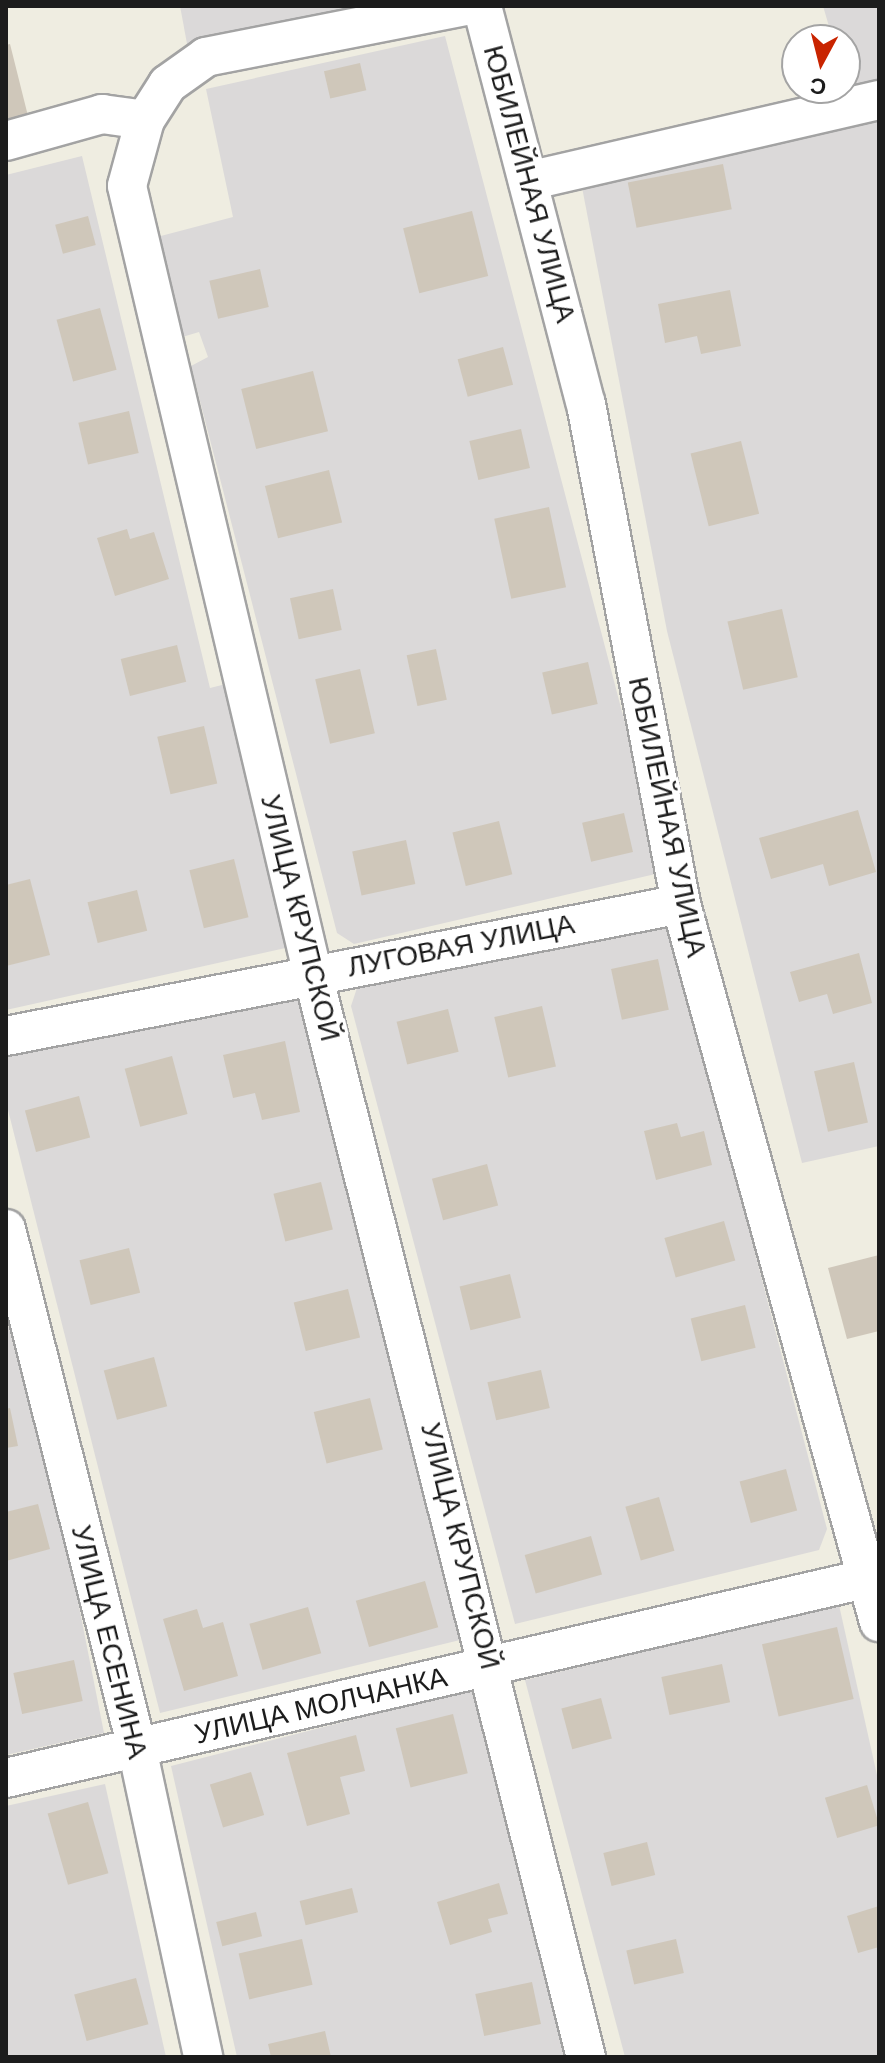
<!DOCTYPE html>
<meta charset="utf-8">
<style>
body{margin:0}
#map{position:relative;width:885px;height:2063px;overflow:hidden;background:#efede1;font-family:Helvetica,sans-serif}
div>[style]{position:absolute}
.residential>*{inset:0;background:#dbd9d9}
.building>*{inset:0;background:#cfc7ba;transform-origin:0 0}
.roads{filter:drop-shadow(2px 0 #a3a3a3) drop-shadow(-2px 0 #a3a3a3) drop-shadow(0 2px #a3a3a3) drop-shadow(0 -2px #a3a3a3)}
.minor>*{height:38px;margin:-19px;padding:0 19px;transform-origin:19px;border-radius:19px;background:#fff}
span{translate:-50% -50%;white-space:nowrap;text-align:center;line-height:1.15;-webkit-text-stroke:6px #fff;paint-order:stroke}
.street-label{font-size:28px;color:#1c1c1c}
.frame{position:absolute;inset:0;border:8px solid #1c1c1c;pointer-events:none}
.north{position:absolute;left:781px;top:24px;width:80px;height:80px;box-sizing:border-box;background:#fff;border:2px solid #a4a4a4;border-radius:50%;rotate:187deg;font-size:22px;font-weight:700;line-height:32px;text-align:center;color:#1c1c1c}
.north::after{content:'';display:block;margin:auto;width:28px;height:36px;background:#c92400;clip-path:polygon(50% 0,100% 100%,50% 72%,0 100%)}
</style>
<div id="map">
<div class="residential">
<i style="clip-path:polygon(180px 6px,380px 6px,188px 49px)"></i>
<i style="clip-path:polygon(823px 6px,879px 6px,879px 80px,846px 87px,845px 40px,833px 40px)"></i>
<i style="clip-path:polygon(445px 36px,664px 872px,354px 944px,337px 933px,191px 366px,208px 357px,199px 332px,179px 338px,157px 237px,233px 217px,206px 89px)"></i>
<i style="clip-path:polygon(879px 117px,879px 1146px,802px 1163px,667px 631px,581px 182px)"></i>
<i style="clip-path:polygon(82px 156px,210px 688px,230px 683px,290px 947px,6px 1010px,6px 175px)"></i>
<i style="clip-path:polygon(669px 923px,827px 1529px,819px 1550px,515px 1624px,351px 1006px,359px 982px)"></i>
<i style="clip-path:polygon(298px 995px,460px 1640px,160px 1713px,6px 1102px,6px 1054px)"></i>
<i style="clip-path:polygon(6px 1317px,70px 1561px,104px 1733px,6px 1755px)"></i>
<i style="clip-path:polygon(839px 1605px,879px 1784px,879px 2057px,625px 2057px,525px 1680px)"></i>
<i style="clip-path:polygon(481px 1687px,564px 2057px,237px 2057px,171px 1766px)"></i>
<i style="clip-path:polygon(105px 1784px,166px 2057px,6px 2057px,6px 1806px)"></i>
</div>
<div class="building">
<i style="clip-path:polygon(10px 44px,28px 116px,6px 121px,6px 45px)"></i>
<i style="left:360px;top:63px;width:28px;height:37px;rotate:77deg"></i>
<i style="left:723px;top:164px;width:46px;height:97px;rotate:79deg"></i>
<i style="left:472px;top:211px;width:67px;height:71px;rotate:76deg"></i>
<i style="left:88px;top:216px;width:30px;height:34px;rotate:75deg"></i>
<i style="left:260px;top:269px;width:39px;height:52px;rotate:77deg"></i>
<i style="clip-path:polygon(730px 290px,741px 346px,701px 354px,697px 336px,665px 343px,658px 304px)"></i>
<i style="left:100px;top:308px;width:64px;height:45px;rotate:75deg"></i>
<i style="left:503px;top:347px;width:39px;height:47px;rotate:75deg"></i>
<i style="left:313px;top:371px;width:62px;height:74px;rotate:76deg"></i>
<i style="left:129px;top:411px;width:43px;height:52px;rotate:77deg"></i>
<i style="left:521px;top:429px;width:40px;height:53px;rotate:77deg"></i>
<i style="left:741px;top:441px;width:75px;height:52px;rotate:76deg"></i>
<i style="left:329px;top:470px;width:54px;height:66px;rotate:76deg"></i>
<i style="left:549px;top:507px;width:82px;height:56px;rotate:78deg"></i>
<i style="clip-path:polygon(127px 529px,130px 539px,154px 532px,169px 579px,115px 596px,97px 538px)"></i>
<i style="left:333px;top:589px;width:42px;height:44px;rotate:78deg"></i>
<i style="left:782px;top:609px;width:70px;height:56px;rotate:77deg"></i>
<i style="left:177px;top:645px;width:38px;height:58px;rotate:76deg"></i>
<i style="left:436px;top:649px;width:52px;height:30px;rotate:78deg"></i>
<i style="left:588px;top:662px;width:43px;height:47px;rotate:77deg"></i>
<i style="left:360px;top:669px;width:66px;height:46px;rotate:77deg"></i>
<i style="left:204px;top:726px;width:59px;height:48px;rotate:77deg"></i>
<i style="clip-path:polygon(858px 810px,876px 872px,829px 886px,823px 864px,771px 879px,759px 838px)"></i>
<i style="left:624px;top:813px;width:40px;height:43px;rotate:77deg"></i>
<i style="left:499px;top:821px;width:55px;height:48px;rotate:76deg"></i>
<i style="left:406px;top:840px;width:45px;height:55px;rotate:78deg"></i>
<i style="left:234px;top:859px;width:60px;height:46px;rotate:76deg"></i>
<i style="clip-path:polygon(30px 879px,50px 955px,6px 966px,6px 885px)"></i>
<i style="left:137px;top:890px;width:42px;height:51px;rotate:76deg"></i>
<i style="clip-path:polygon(859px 953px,872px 1003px,833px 1014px,827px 994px,799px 1002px,790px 972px)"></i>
<i style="left:658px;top:959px;width:52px;height:48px;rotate:78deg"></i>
<i style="left:542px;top:1006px;width:62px;height:49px;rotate:77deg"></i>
<i style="left:448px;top:1009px;width:44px;height:53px;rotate:76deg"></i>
<i style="clip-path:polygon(285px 1041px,300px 1112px,262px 1120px,255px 1093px,233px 1098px,223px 1055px)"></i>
<i style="left:172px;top:1056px;width:60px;height:49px;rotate:75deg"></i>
<i style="left:854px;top:1062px;width:62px;height:41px;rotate:77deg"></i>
<i style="left:79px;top:1096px;width:43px;height:56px;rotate:75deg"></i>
<i style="clip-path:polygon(677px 1123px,681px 1137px,704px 1131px,712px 1165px,656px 1180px,644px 1131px)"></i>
<i style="left:487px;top:1164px;width:43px;height:57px;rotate:75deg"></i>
<i style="left:321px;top:1182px;width:49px;height:49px;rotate:76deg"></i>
<i style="left:724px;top:1221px;width:41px;height:62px;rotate:74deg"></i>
<i style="left:129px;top:1248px;width:46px;height:51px;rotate:76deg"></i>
<i style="clip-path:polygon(879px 1255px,879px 1331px,847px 1339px,828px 1268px)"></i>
<i style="left:510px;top:1274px;width:45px;height:52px;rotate:76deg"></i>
<i style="left:348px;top:1289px;width:50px;height:56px;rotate:76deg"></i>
<i style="left:745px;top:1305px;width:44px;height:56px;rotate:76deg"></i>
<i style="left:154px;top:1357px;width:51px;height:52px;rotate:75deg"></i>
<i style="left:541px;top:1370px;width:39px;height:55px;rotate:77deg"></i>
<i style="left:370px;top:1398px;width:53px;height:58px;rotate:76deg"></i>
<i style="clip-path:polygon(10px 1408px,18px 1446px,6px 1448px,6px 1409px)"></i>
<i style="left:786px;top:1469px;width:43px;height:48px;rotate:75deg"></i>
<i style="left:659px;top:1497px;width:56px;height:35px;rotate:74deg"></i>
<i style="clip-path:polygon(38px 1504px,50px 1549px,6px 1561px,6px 1512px)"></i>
<i style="left:591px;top:1536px;width:40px;height:69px;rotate:74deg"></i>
<i style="left:425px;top:1581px;width:48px;height:72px;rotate:74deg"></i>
<i style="left:308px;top:1607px;width:48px;height:61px;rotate:74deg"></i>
<i style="clip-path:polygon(197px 1609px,203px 1628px,223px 1622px,238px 1676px,184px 1691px,163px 1619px)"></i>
<i style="left:837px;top:1627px;width:74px;height:77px;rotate:77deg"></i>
<i style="left:74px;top:1660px;width:42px;height:62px;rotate:78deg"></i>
<i style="left:722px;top:1664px;width:39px;height:62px;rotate:78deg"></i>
<i style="left:601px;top:1698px;width:42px;height:41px;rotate:75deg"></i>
<i style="left:453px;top:1714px;width:61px;height:59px;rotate:76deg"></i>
<i style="clip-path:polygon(356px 1735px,365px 1771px,340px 1777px,350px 1814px,307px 1826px,287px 1753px)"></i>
<i style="left:251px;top:1772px;width:45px;height:43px;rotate:73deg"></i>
<i style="left:867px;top:1785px;width:42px;height:44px;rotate:73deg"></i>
<i style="left:88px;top:1802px;width:74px;height:42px;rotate:74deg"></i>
<i style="left:647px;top:1842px;width:34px;height:45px;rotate:76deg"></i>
<i style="clip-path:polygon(499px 1883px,508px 1914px,488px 1919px,492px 1932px,450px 1945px,437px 1902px)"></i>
<i style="left:352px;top:1888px;width:25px;height:54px;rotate:76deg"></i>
<i style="clip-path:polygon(879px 1906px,879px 1947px,858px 1953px,847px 1916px)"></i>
<i style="left:256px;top:1912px;width:25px;height:41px;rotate:76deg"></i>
<i style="left:302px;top:1939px;width:47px;height:65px;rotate:77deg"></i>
<i style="left:676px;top:1939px;width:35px;height:51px;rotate:77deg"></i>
<i style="left:136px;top:1978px;width:48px;height:64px;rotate:75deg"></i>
<i style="left:532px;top:1982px;width:43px;height:58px;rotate:78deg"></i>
<i style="clip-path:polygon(325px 2031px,331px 2057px,271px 2057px,268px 2044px)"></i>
</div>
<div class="roads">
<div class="minor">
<i style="left:465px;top:6px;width:264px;rotate:168.9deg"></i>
<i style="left:206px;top:57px;width:47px;rotate:144.6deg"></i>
<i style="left:168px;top:84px;width:43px;rotate:122.6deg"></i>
<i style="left:145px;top:120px;width:68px;rotate:105.3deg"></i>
<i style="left:127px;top:186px;width:811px;rotate:76.74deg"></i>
<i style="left:313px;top:975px;width:1116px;rotate:75.84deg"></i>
<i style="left:482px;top:6px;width:411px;rotate:75.4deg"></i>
<i style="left:586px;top:404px;width:509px;rotate:79.24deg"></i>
<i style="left:681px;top:904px;width:745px;rotate:74.58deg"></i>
<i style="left:6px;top:141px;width:100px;rotate:-15.7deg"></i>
<i style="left:102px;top:114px;width:43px;rotate:7.9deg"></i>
<i style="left:528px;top:181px;width:360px;rotate:-13deg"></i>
<i style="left:6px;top:1036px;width:688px;rotate:-11.06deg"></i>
<i style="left:6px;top:1229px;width:535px;rotate:75.83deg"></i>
<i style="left:137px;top:1748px;width:316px;rotate:77.9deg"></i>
<i style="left:6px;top:1778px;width:886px;rotate:-13.05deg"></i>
</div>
</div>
<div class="street-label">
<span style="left:529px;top:184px;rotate:75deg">ЮБИЛЕЙНАЯ УЛИЦА</span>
<span style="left:667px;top:817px;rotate:78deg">ЮБИЛЕЙНАЯ УЛИЦА</span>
<span style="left:300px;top:918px;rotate:76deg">УЛИЦА КРУПСКОЙ</span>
<span style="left:461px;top:946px;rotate:-11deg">ЛУГОВАЯ УЛИЦА</span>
<span style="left:460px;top:1546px;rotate:76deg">УЛИЦА КРУПСКОЙ</span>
<span style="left:109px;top:1642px;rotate:76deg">УЛИЦА ЕСЕНИНА</span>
<span style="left:321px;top:1706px;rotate:-13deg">УЛИЦА МОЛЧАНКА</span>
</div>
<div class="frame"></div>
<div class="north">С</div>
</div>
